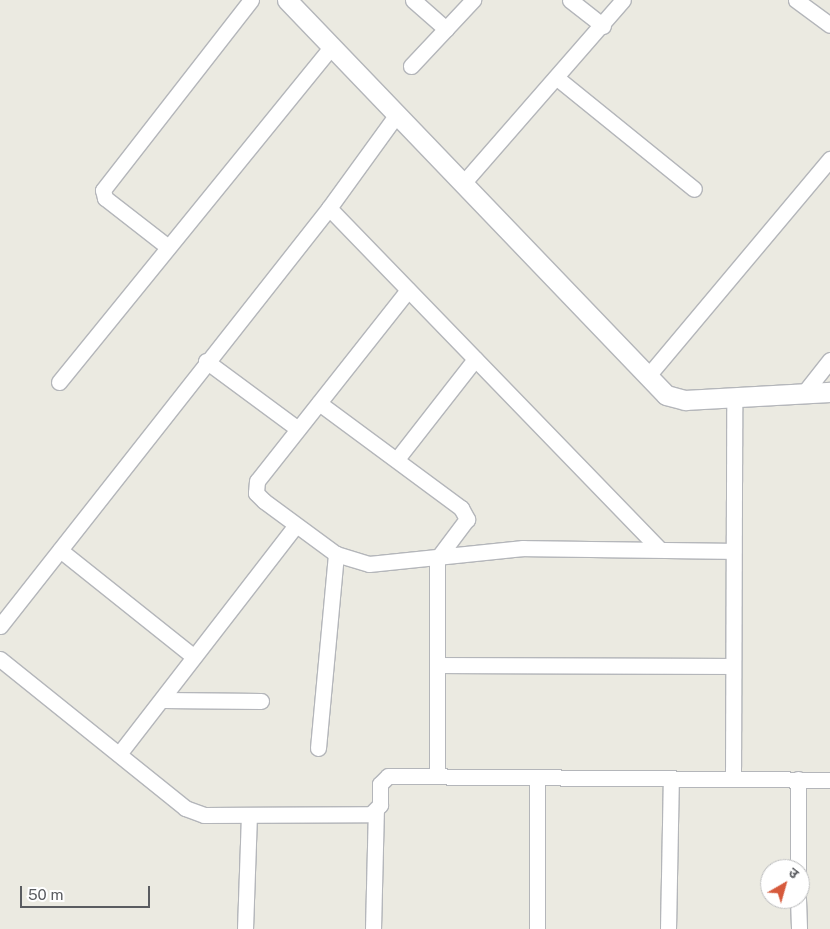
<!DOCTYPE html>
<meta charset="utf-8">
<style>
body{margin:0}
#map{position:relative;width:830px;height:929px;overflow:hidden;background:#ebeae1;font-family:"Public Sans","Noto Sans Devanagari",sans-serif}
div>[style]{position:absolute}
.roads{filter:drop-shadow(1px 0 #b4b6ba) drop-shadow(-1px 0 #b4b6ba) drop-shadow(0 1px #b4b6ba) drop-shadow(0 -1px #b4b6ba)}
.minor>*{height:15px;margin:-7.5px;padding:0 7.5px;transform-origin:7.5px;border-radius:7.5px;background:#fff}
.tertiary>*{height:19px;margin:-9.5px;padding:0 9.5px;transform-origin:9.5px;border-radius:9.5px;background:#fff}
span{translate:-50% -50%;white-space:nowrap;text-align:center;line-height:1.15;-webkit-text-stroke:5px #fff;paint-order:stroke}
.north{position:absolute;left:760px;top:859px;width:50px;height:50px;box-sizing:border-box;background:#fff;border:1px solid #bdbebf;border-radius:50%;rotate:38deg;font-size:14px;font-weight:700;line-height:20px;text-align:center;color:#5a5c60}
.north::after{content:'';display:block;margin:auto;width:18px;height:22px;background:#d65a3c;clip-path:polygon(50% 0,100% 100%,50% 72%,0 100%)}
.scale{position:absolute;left:20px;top:886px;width:130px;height:22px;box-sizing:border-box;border:2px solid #5a5c60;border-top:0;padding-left:6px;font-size:15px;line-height:18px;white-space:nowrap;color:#5a5c60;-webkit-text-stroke:4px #fff;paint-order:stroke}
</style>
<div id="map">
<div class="roads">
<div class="minor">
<i style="left:413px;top:0;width:44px;rotate:41.3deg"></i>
<i style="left:570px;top:0;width:42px;rotate:38.2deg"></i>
<i style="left:796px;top:0;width:42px;rotate:36.3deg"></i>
<i style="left:411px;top:66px;width:91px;rotate:-46.8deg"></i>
<i style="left:557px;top:78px;width:176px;rotate:39deg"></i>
<i style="left:465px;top:181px;width:240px;rotate:-48.9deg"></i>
<i style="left:329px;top:208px;width:473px;rotate:45.9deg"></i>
<i style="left:168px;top:247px;width:80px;rotate:-142.1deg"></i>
<i style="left:105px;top:198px;width:8px;rotate:-104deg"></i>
<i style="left:103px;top:190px;width:241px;rotate:-52.1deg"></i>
<i style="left:408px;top:290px;width:243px;rotate:128.3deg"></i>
<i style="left:257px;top:481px;width:12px;rotate:95deg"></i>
<i style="left:256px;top:493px;width:11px;rotate:45deg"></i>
<i style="left:264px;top:501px;width:89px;rotate:36.4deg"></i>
<i style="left:336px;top:554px;width:34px;rotate:17deg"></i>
<i style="left:369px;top:564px;width:155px;rotate:-5.9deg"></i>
<i style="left:523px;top:548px;width:209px;rotate:0.8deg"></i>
<i style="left:206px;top:361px;width:114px;rotate:36.5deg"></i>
<i style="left:647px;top:377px;width:285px;rotate:-50deg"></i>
<i style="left:59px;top:382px;width:432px;rotate:-50.9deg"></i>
<i style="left:804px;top:393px;width:42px;rotate:-51.8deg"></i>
<i style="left:319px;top:403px;width:177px;rotate:36.5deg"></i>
<i style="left:461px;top:508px;width:13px;rotate:61deg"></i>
<i style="left:467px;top:519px;width:50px;rotate:126.9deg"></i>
<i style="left:437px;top:559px;width:217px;rotate:90deg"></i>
<i style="left:397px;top:459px;width:127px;rotate:-52deg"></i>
<i style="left:60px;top:550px;width:171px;rotate:38.6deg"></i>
<i style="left:0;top:626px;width:532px;rotate:-51.79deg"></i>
<i style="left:329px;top:208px;width:116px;rotate:-54.1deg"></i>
<i style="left:0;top:659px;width:238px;rotate:38.8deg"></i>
<i style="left:185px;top:808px;width:20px;rotate:20deg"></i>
<i style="left:204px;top:815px;width:167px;rotate:-0.3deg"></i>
<i style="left:371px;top:814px;width:13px;rotate:-45deg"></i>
<i style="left:380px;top:805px;width:21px;rotate:-90deg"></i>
<i style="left:380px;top:784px;width:11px;rotate:-45deg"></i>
<i style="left:388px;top:776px;width:442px;rotate:0.5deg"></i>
<i style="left:441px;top:665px;width:290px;rotate:0.2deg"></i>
<i style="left:164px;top:700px;width:97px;rotate:0.6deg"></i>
<i style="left:318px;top:748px;width:195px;rotate:-84.7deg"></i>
<i style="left:119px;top:754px;width:289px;rotate:-52.3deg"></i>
<i style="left:733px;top:778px;width:380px;rotate:-89.8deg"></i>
<i style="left:798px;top:779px;width:90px;rotate:90deg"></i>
<i style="left:798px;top:899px;width:30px;rotate:88deg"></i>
<i style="left:245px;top:929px;width:112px;rotate:-88deg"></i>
<i style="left:373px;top:929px;width:119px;rotate:-88.6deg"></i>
<i style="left:537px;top:929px;width:152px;rotate:-90deg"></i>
<i style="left:668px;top:929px;width:150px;rotate:-88.9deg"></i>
</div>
<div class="tertiary">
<i style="left:287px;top:0;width:547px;rotate:46.18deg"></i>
<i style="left:666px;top:395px;width:20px;rotate:15deg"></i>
<i style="left:685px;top:400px;width:145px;rotate:-3.2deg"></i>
</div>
</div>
<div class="north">उ</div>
<div class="scale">50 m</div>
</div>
